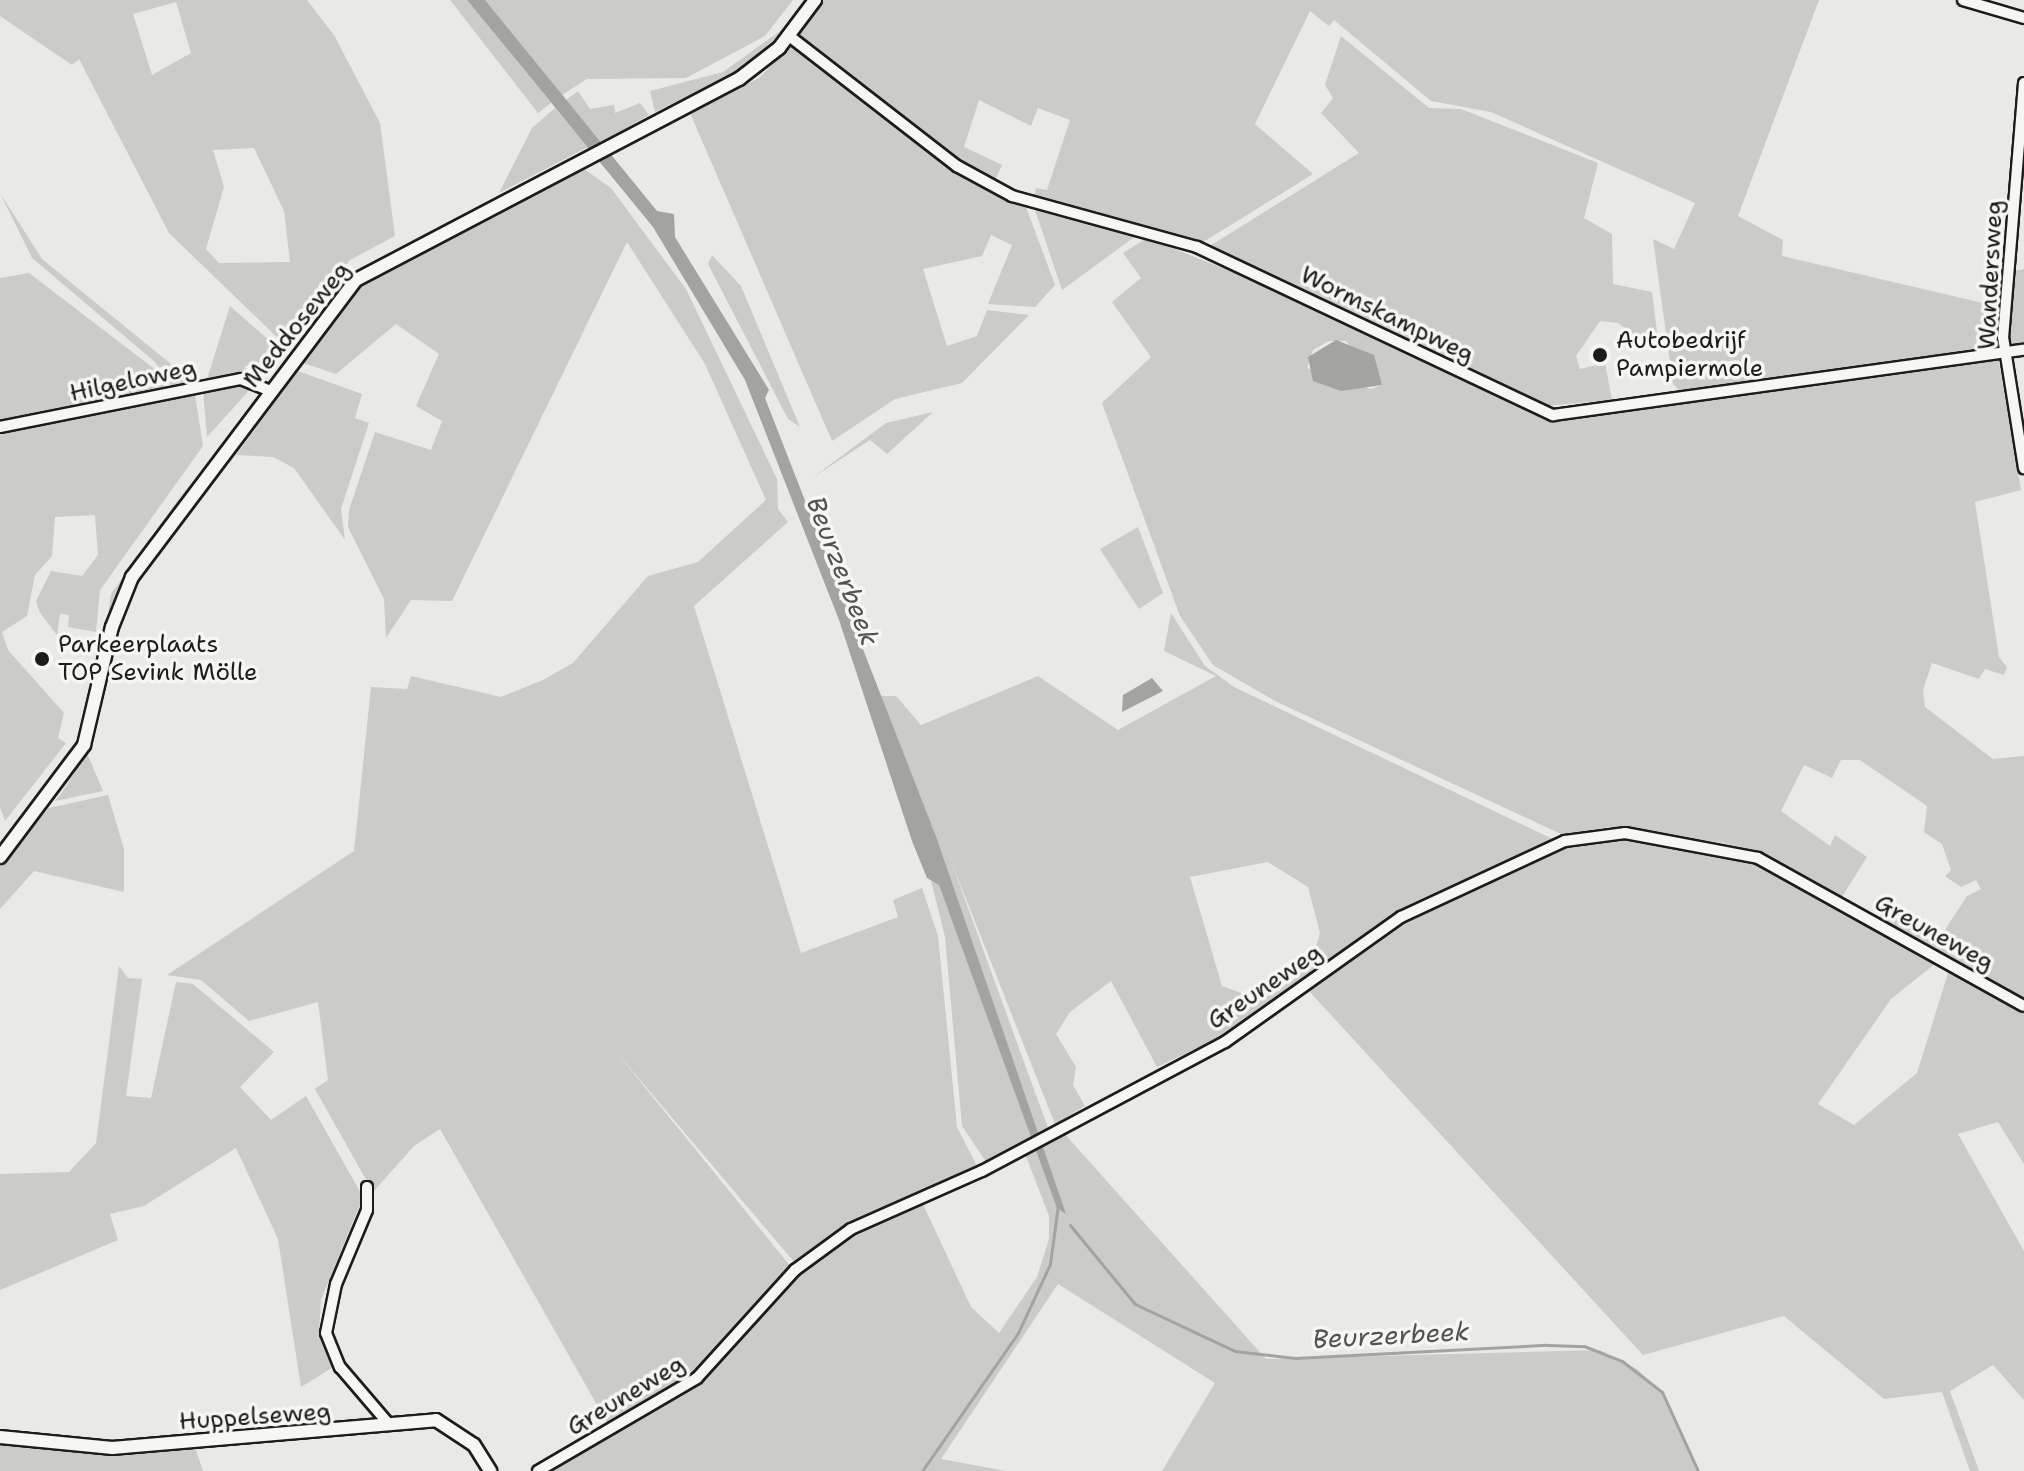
<!DOCTYPE html>
<meta charset="utf-8">
<style>
body{margin:0}
#map{position:relative;width:2024px;height:1471px;overflow:hidden;background:#e9e9e5;font-family:"Shantell Sans",sans-serif}
div>[style]{position:absolute}
.green>*{inset:0;background:#cbcbc7}
.water>*{inset:0;background:#a3a3a1}
.stream>*{height:3px;margin:-1.5px;padding:0 1.5px;transform-origin:1.5px;border-radius:1.5px;background:#a3a3a1}
.roads{filter:drop-shadow(2px 0 #1c1c1c) drop-shadow(-2px 0 #1c1c1c) drop-shadow(0 2px #1c1c1c) drop-shadow(0 -2px #1c1c1c)}
.minor>*{height:10px;margin:-5px;padding:0 5px;transform-origin:5px;border-radius:5px;background:#f6f6f2}
.tertiary>*{height:12px;margin:-6px;padding:0 6px;transform-origin:6px;border-radius:6px;background:#f6f6f2}
.dots>*{width:22px;height:22px;translate:-50% -50%;box-sizing:border-box;border:4px solid #f6f6f2;border-radius:50%}
span{translate:-50% -50%;white-space:nowrap;text-align:center;line-height:1.15;-webkit-text-stroke:7px #f6f6f2;paint-order:stroke}
.street-label{font-size:24px;color:#1c1c1c}
.poi-label{font-size:24px;color:#1c1c1c}
.left{translate:0 -50%;text-align:left}
.water-label{font-size:26px;color:#525251;font-style:italic}
</style>
<div id="map">
<div class="green">
<i style="clip-path:polygon(evenodd,0 0,307px 0,334px 35px,380px 123px,395px 236px,350px 260px,282px 342px,169px 233px,79px 59px,72px 65px,0 16px,0 0,176px 2px,191px 53px,152px 75px,133px 14px,176px 2px,0 0,254px 148px,284px 211px,290px 262px,219px 263px,206px 249px,224px 187px,213px 150px,254px 148px)"></i>
<i style="clip-path:polygon(450px 0,467px 0,551px 103px,538px 113px)"></i>
<i style="clip-path:polygon(485px 0,793px 0,765px 36px,686px 78px,587px 79px,562px 95px)"></i>
<i style="clip-path:polygon(824px 0,1819px 0,1738px 216px,1783px 240px,1782px 256px,2000px 307px,1996px 348px,1681px 392px,1673px 384px,1653px 239px,1674px 249px,1695px 203px,1491px 112px,1431px 101px,1334px 20px,1329px 26px,1310px 11px,1255px 124px,1313px 174px,1200px 244px,1034px 197px,1036px 188px,1047px 190px,1070px 120px,1038px 108px,1031px 126px,979px 100px,964px 147px,1002px 165px,995px 180px,964px 162px,799px 34px)"></i>
<i style="clip-path:polygon(780px 31px,763px 54px,740px 70px,655px 112px,650px 91px,723px 72px)"></i>
<i style="clip-path:polygon(1341px 36px,1429px 108px,1461px 109px,1598px 163px,1584px 218px,1612px 234px,1613px 284px,1652px 292px,1658px 340px,1643px 343px,1618px 323px,1600px 321px,1576px 356px,1580px 369px,1605px 363px,1612px 400px,1545px 406px,1208px 247px,1359px 153px,1321px 113px,1333px 98px,1325px 85px)"></i>
<i style="clip-path:polygon(791px 45px,941px 157px,1026px 207px,1055px 285px,1035px 307px,988px 304px,1012px 245px,991px 235px,982px 256px,923px 269px,947px 346px,977px 336px,987px 310px,1029px 315px,962px 383px,895px 399px,832px 441px,690px 113px,759px 78px)"></i>
<i style="clip-path:polygon(578px 91px,590px 109px,614px 105px,615px 113px,640px 103px,649px 115px,601px 142px,566px 100px)"></i>
<i style="clip-path:polygon(555px 108px,588px 147px,499px 193px,532px 128px)"></i>
<i style="clip-path:polygon(581px 167px,611px 188px,686px 289px,777px 479px,778px 509px,788px 522px,694px 606px,801px 953px,898px 917px,893px 900px,922px 888px,938px 936px,957px 1127px,978px 1168px,840px 1229px,795px 1263px,613px 1048px,791px 1267px,695px 1374px,609px 1426px,440px 1129px,414px 1146px,373px 1192px,315px 1089px,328px 1080px,318px 1002px,249px 1021px,201px 980px,167px 975px,354px 851px,371px 687px,407px 689px,411px 676px,501px 697px,543px 680px,573px 663px,648px 576px,698px 562px,766px 500px,705px 364px,627px 242px,452px 601px,411px 600px,386px 638px,384px 599px,348px 527px,349px 510px,375px 432px,431px 450px,442px 421px,416px 406px,439px 354px,396px 324px,336px 374px,303px 363px,365px 281px)"></i>
<i style="clip-path:polygon(0 193px,42px 259px,193px 382px,203px 446px,100px 590px,96px 632px,68px 627px,69px 615px,60px 614px,57px 635px,40px 613px,36px 601px,51px 571px,82px 576px,98px 555px,95px 515px,55px 517px,52px 556px,35px 575px,27px 616px,2px 632px,8px 650px,64px 713px,58px 738px,66px 743px,5px 821px,0 807px,0 278px,29px 273px,156px 370px,165px 388px,172px 386px,155px 362px,32px 258px)"></i>
<i style="clip-path:polygon(1034px 207px,1140px 233px,1062px 290px)"></i>
<i style="clip-path:polygon(evenodd,1147px 238px,1323px 308px,1548px 420px,1998px 357px,2021px 490px,1975px 502px,1999px 657px,2007px 667px,2004px 675px,1985px 669px,1979px 679px,1932px 663px,1923px 690px,1925px 707px,1993px 759px,2024px 756px,2024px 1003px,1879px 919px,1887px 908px,1941px 936px,1967px 896px,1981px 889px,1976px 880px,1961px 887px,1945px 876px,1951px 870px,1942px 844px,1924px 832px,1927px 806px,1860px 760px,1841px 760px,1832px 778px,1804px 765px,1781px 811px,1830px 846px,1835px 835px,1867px 857px,1842px 897px,1761px 852px,1724px 843px,1609px 827px,1563px 835px,1275px 701px,1213px 665px,1180px 616px,1102px 403px,1151px 357px,1112px 302px,1141px 278px,1123px 253px,1147px 238px,1329px 341px,1346px 341px,1382px 385px,1371px 389px,1307px 368px,1313px 350px,1329px 341px)"></i>
<i style="clip-path:polygon(712px 255px,741px 286px,800px 427px,788px 419px,708px 264px)"></i>
<i style="clip-path:polygon(2024px 269px,2024px 346px,2009px 348px,2013px 271px)"></i>
<i style="clip-path:polygon(230px 306px,280px 350px,268px 367px,207px 379px)"></i>
<i style="clip-path:polygon(298px 371px,362px 394px,355px 418px,369px 423px,341px 509px,345px 540px,294px 468px,273px 457px,236px 455px)"></i>
<i style="clip-path:polygon(245px 382px,254px 385px,207px 437px,203px 390px)"></i>
<i style="clip-path:polygon(933px 412px,887px 454px,870px 440px,812px 478px,886px 423px)"></i>
<i style="clip-path:polygon(202px 466px,131px 568px,106px 627px,111px 594px)"></i>
<i style="clip-path:polygon(1138px 527px,1163px 593px,1139px 609px,1100px 549px)"></i>
<i style="clip-path:polygon(evenodd,1171px 613px,1205px 666px,1234px 687px,1557px 841px,1416px 904px,1239px 1028px,1157px 1067px,1111px 981px,1070px 1012px,1056px 1034px,1076px 1067px,1073px 1085px,1085px 1106px,1055px 1124px,951px 861px,1048px 1128px,1038px 1135px,937px 839px,879px 696px,896px 696px,921px 725px,1038px 676px,1118px 730px,1216px 676px,1164px 651px,1171px 613px,1268px 862px,1308px 887px,1320px 933px,1311px 964px,1255px 998px,1222px 986px,1190px 877px,1268px 862px)"></i>
<i style="clip-path:polygon(87px 753px,103px 791px,55px 801px,61px 794px)"></i>
<i style="clip-path:polygon(108px 795px,124px 849px,124px 892px,34px 871px,0 909px,0 865px,49px 808px)"></i>
<i style="clip-path:polygon(1619px 835px,1771px 866px,1936px 963px,1891px 999px,1818px 1104px,1854px 1125px,1917px 1073px,1949px 970px,2024px 1013px,2024px 1164px,1998px 1122px,1958px 1134px,2024px 1251px,2024px 1400px,1993px 1365px,1950px 1391px,1979px 1471px,1970px 1471px,1942px 1392px,1884px 1399px,1784px 1316px,1643px 1355px,1309px 991px,1428px 908px,1584px 839px)"></i>
<i style="clip-path:polygon(931px 881px,939px 884px,1032px 1138px,987px 1163px,962px 1126px,945px 937px)"></i>
<i style="clip-path:polygon(119px 966px,128px 978px,142px 979px,126px 1096px,151px 1098px,176px 982px,193px 984px,274px 1052px,240px 1087px,271px 1120px,306px 1096px,363px 1197px,321px 1300px,319px 1331px,335px 1366px,301px 1387px,278px 1239px,236px 1148px,144px 1206px,110px 1214px,118px 1240px,0 1290px,0 1174px,69px 1172px,96px 1143px)"></i>
<i style="clip-path:polygon(1062px 1131px,1266px 1359px,1599px 1350px,1637px 1369px,1667px 1399px,1699px 1471px,1162px 1471px,1215px 1383px,1058px 1284px,941px 1459px,1006px 1471px,555px 1471px,552px 1466px,683px 1390px,815px 1251px,921px 1200px,971px 1307px,999px 1333px,1037px 1277px,1049px 1239px,1049px 1216px,1024px 1151px,1034px 1146px,1065px 1214px,1041px 1143px)"></i>
<i style="clip-path:polygon(0 1440px,195px 1447px,203px 1471px,0 1471px)"></i>
</div>
<div class="water">
<i style="clip-path:polygon(467px 0,485px 0,657px 211px,674px 214px,675px 237px,769px 390px,765px 398px,937px 839px,1066px 1214px,1057px 1208px,939px 885px,927px 878px,912px 841px,839px 620px,745px 380px,653px 227px)"></i>
<i style="clip-path:polygon(1336px 340px,1374px 355px,1382px 385px,1341px 391px,1313px 381px,1308px 357px)"></i>
<i style="clip-path:polygon(1152px 678px,1163px 691px,1122px 712px,1123px 695px)"></i>
</div>
<div class="stream">
<i style="left:1070px;top:1225px;width:102px;rotate:50.6deg"></i>
<i style="left:1135px;top:1304px;width:110px;rotate:25.2deg"></i>
<i style="left:1235px;top:1351px;width:60px;rotate:6.7deg"></i>
<i style="left:1295px;top:1358px;width:252px;rotate:-3deg"></i>
<i style="left:1547px;top:1345px;width:37px;rotate:2deg"></i>
<i style="left:1584px;top:1346px;width:41px;rotate:21.5deg"></i>
<i style="left:1622px;top:1361px;width:51px;rotate:37.8deg"></i>
<i style="left:1662px;top:1392px;width:87px;rotate:65.5deg"></i>
<i style="left:922px;top:1471px;width:168px;rotate:-55.2deg"></i>
<i style="left:1018px;top:1333px;width:76px;rotate:-65.1deg"></i>
<i style="left:1050px;top:1264px;width:60px;rotate:-82.3deg"></i>
</div>
<div class="roads">
<div class="minor">
<i style="left:1963px;top:0;width:64px;rotate:16.4deg"></i>
<i style="left:788px;top:35px;width:214px;rotate:37.8deg"></i>
<i style="left:957px;top:166px;width:63px;rotate:28.6deg"></i>
<i style="left:1012px;top:196px;width:192px;rotate:15.4deg"></i>
<i style="left:1197px;top:247px;width:394px;rotate:25.3deg"></i>
<i style="left:1553px;top:415px;width:475px;rotate:-7.9deg"></i>
<i style="left:2024px;top:83px;width:255px;rotate:94.7deg"></i>
<i style="left:2003px;top:337px;width:133px;rotate:80.9deg"></i>
<i style="left:0;top:427px;width:246px;rotate:-11.3deg"></i>
<i style="left:241px;top:379px;width:31px;rotate:22deg"></i>
<i style="left:367px;top:1187px;width:23px;rotate:90deg"></i>
<i style="left:367px;top:1210px;width:80px;rotate:112.7deg"></i>
<i style="left:336px;top:1284px;width:50px;rotate:101.5deg"></i>
<i style="left:326px;top:1333px;width:37px;rotate:68deg"></i>
<i style="left:340px;top:1367px;width:74px;rotate:49.4deg"></i>
<i style="left:538px;top:1471px;width:184px;rotate:-30.3deg"></i>
<i style="left:697px;top:1378px;width:146px;rotate:-47.8deg"></i>
<i style="left:795px;top:1270px;width:69px;rotate:-36.2deg"></i>
<i style="left:851px;top:1229px;width:143px;rotate:-23.9deg"></i>
<i style="left:982px;top:1171px;width:275px;rotate:-28deg"></i>
<i style="left:1225px;top:1042px;width:216px;rotate:-35.4deg"></i>
<i style="left:1401px;top:917px;width:181px;rotate:-24.9deg"></i>
<i style="left:1565px;top:841px;width:61px;rotate:-7.6deg"></i>
<i style="left:1625px;top:833px;width:135px;rotate:10.6deg"></i>
<i style="left:1758px;top:858px;width:304px;rotate:29.1deg"></i>
</div>
<div class="tertiary">
<i style="left:0;top:857px;width:140px;rotate:-53.1deg"></i>
<i style="left:84px;top:745px;width:121px;rotate:-76.7deg"></i>
<i style="left:112px;top:627px;width:54px;rotate:-68.2deg"></i>
<i style="left:132px;top:577px;width:372px;rotate:-53deg"></i>
<i style="left:356px;top:280px;width:433px;rotate:-27.7deg"></i>
<i style="left:739px;top:79px;width:51px;rotate:-37.8deg"></i>
<i style="left:779px;top:48px;width:60px;rotate:-53.1deg"></i>
<i style="left:0;top:1437px;width:113px;rotate:5.6deg"></i>
<i style="left:112px;top:1448px;width:325px;rotate:-4.9deg"></i>
<i style="left:436px;top:1420px;width:45px;rotate:33.3deg"></i>
<i style="left:474px;top:1445px;width:31px;rotate:58deg"></i>
</div>
</div>
<div class="dots">
<i style="left:1600px;top:355px;background:#1c1c1c"></i>
<i style="left:42px;top:659px;background:#1c1c1c"></i>
</div>
<div class="street-label">
<span style="left:1991px;top:275px;rotate:-87deg">Wandersweg</span>
<span style="left:1387px;top:315px;rotate:26deg">Wormskampweg</span>
<span style="left:297px;top:325px;rotate:-51deg">Meddoseweg</span>
<span style="left:133px;top:381px;rotate:-12deg">Hilgeloweg</span>
<span style="left:1934px;top:933px;rotate:29deg">Greuneweg</span>
<span style="left:1265px;top:987px;rotate:-34deg">Greuneweg</span>
<span style="left:626px;top:1396px;rotate:-31deg">Greuneweg</span>
<span style="left:255px;top:1417px;rotate:-4deg">Huppelseweg</span>
</div>
<div class="poi-label">
<span class="left" style="left:1616px;top:355px">Autobedrijf<br>Pampiermole</span>
<span class="left" style="left:58px;top:659px">Parkeerplaats<br>TOP Sevink Mölle</span>
</div>
<div class="water-label">
<span style="left:843px;top:571px;rotate:69deg">Beurzerbeek</span>
<span style="left:1391px;top:1335px;rotate:-3deg">Beurzerbeek</span>
</div>
</div>
